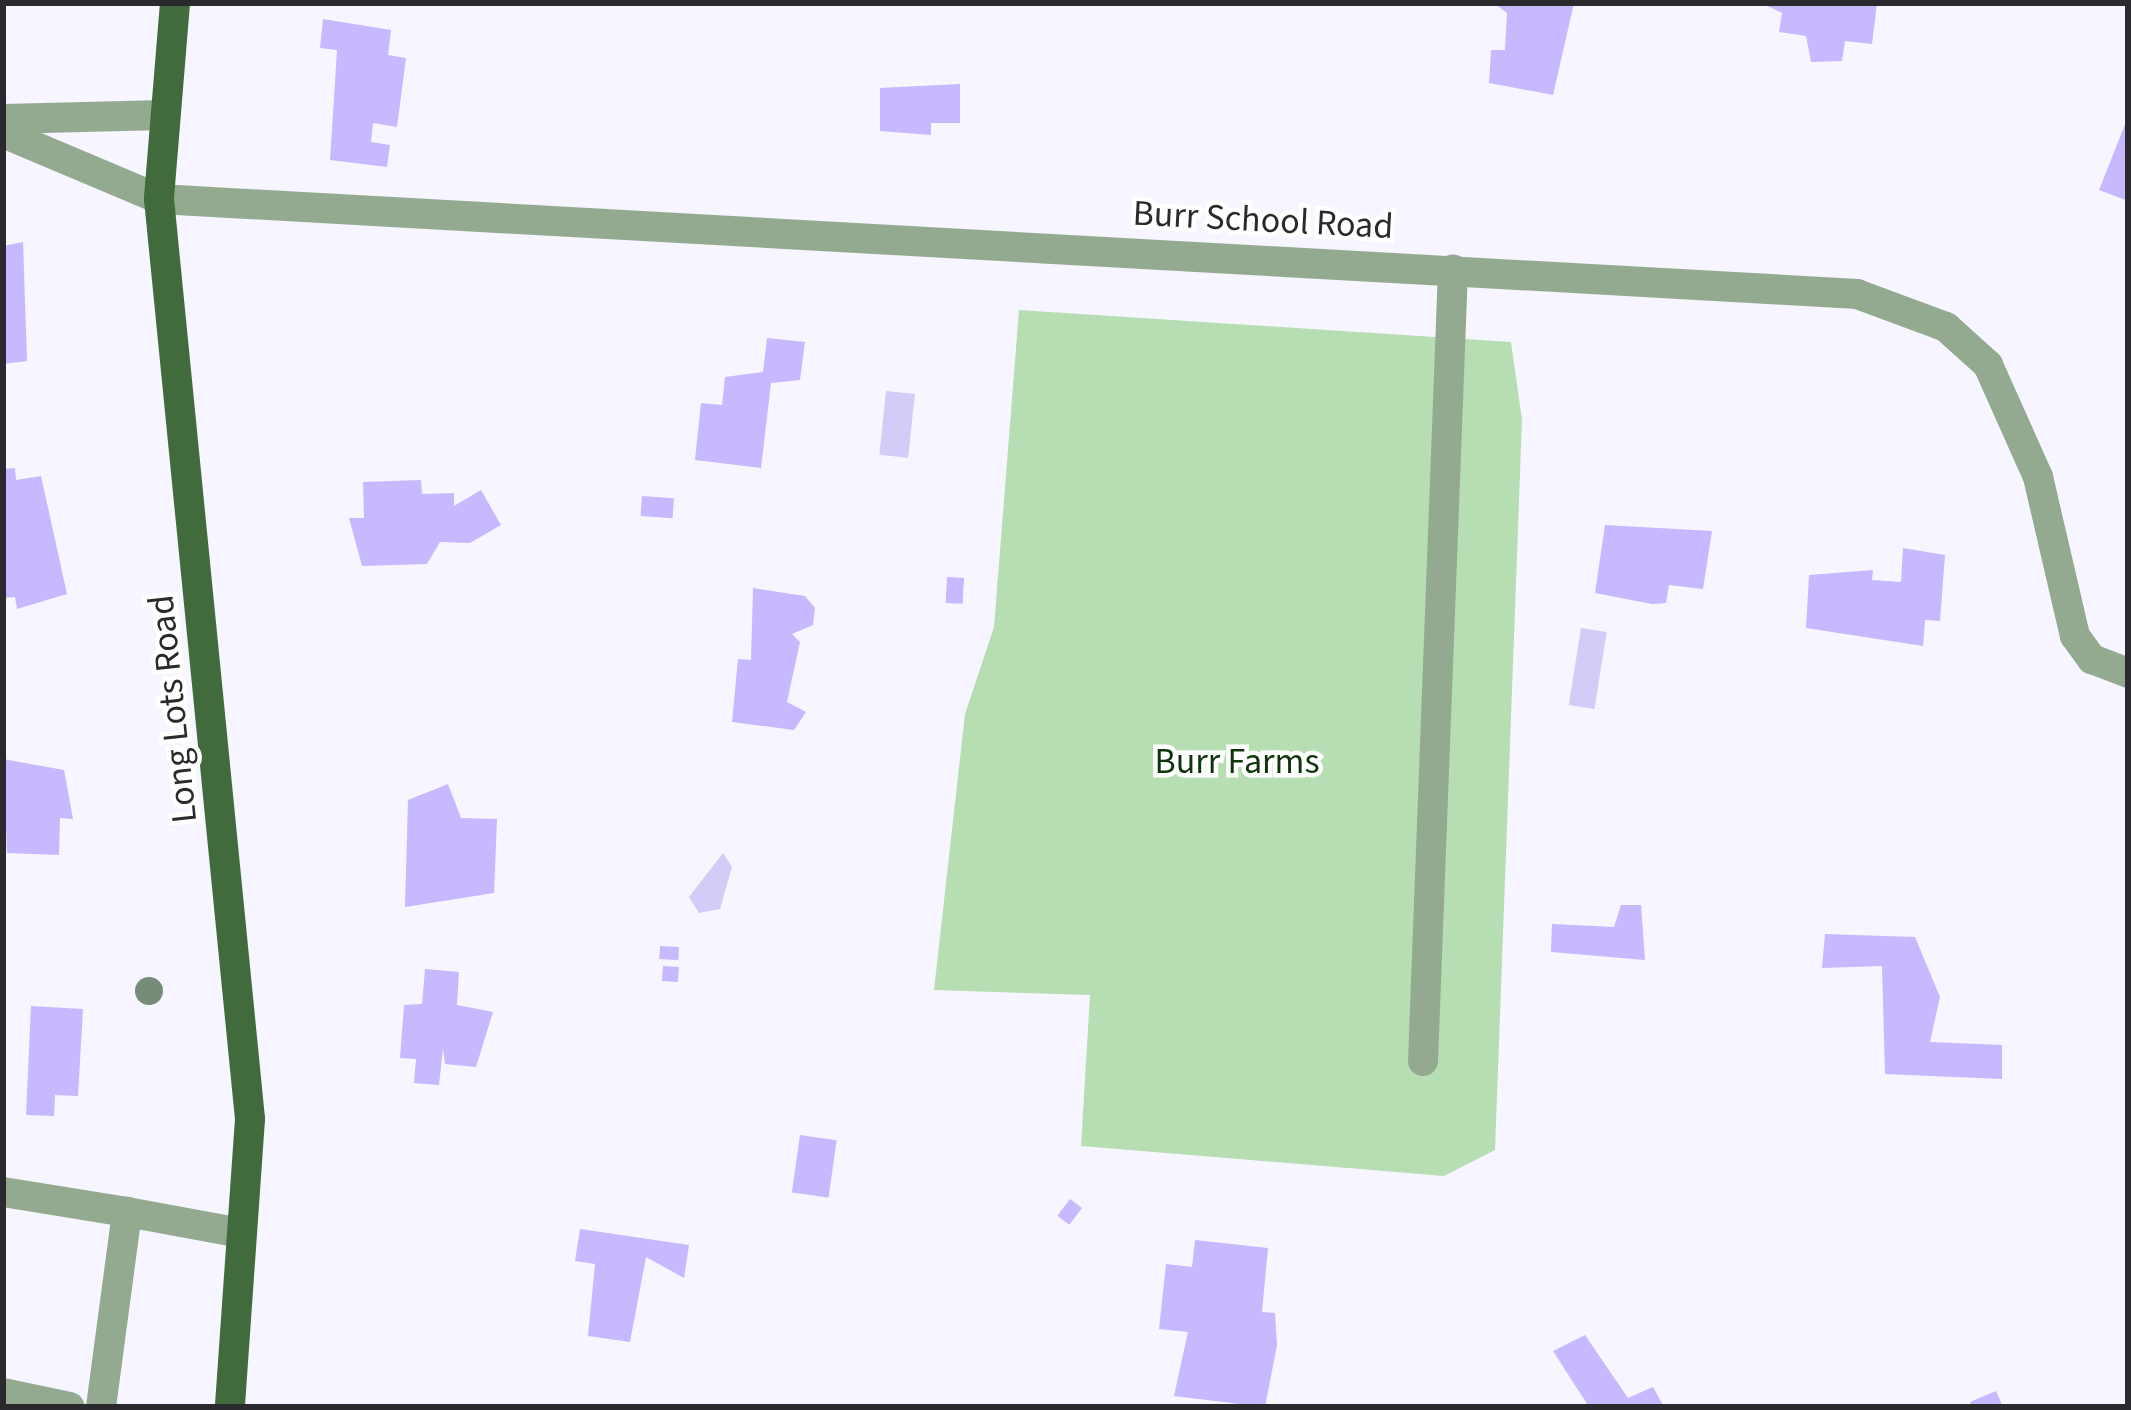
<!DOCTYPE html>
<style>
body{margin:0}
#map{position:relative;width:2131px;height:1410px;overflow:hidden;background:#f7f5ff;font-family:"Source Sans 3",sans-serif}
div>[style]{position:absolute}
.green>*{inset:0;background:#b6deb2}
.water>*{inset:0;background:#d4ccf7;transform-origin:0 0}
.building>*{inset:0;background:#c7b8ff;transform-origin:0 0}
.minor>*{height:30px;margin:-15px;padding:0 15px;transform-origin:15px;border-radius:15px;background:#93aa91}
.major>*{height:30px;margin:-15px;padding:0 15px;transform-origin:15px;border-radius:15px;background:#416a3d}
.trees>*{width:28px;height:28px;margin:-14px;border-radius:50%;background:#778b79}
span{translate:-50% -50%;white-space:nowrap;text-align:center;line-height:1.15;-webkit-text-stroke:9px #fff;paint-order:stroke}
.street-label{font-size:36px;color:#2a292e}
.park-label{font-size:36px;color:#0f340c}
.frame{position:absolute;inset:0;border:6px solid #2a292e;pointer-events:none}
</style>
<div id="map">
<div class="green">
<i style="clip-path:polygon(1019px 310px,1511px 342px,1522px 420px,1495px 1150px,1444px 1176px,1081px 1146px,1090px 995px,934px 990px,965px 714px,994px 627px)"></i>
</div>
<div class="water">
<i style="left:886px;top:391px;width:29px;height:64px;rotate:6deg"></i>
<i style="left:1581px;top:628px;width:26px;height:78px;rotate:9deg"></i>
<i style="clip-path:polygon(723px 853px,732px 867px,720px 909px,699px 913px,689px 897px)"></i>
</div>
<div class="building">
<i style="clip-path:polygon(1494px 3px,1574px 3px,1553px 95px,1489px 83px,1491px 50px,1505px 50px,1507px 13px)"></i>
<i style="clip-path:polygon(1761px 3px,1877px 3px,1872px 44px,1845px 41px,1842px 61px,1811px 62px,1806px 36px,1779px 32px,1782px 13px)"></i>
<i style="clip-path:polygon(323px 19px,391px 30px,388px 55px,406px 58px,397px 127px,373px 123px,371px 142px,390px 145px,387px 167px,330px 160px,337px 50px,320px 48px)"></i>
<i style="clip-path:polygon(960px 84px,960px 123px,931px 123px,931px 135px,880px 131px,880px 88px)"></i>
<i style="clip-path:polygon(2128px 117px,2128px 201px,2099px 190px)"></i>
<i style="clip-path:polygon(23px 242px,27px 361px,3px 364px,3px 246px)"></i>
<i style="clip-path:polygon(767px 338px,805px 342px,800px 380px,771px 383px,761px 468px,695px 460px,701px 403px,722px 405px,725px 377px,763px 372px)"></i>
<i style="clip-path:polygon(15px 468px,16px 480px,41px 476px,67px 594px,17px 609px,15px 597px,3px 598px,3px 469px)"></i>
<i style="clip-path:polygon(421px 480px,422px 494px,454px 493px,454px 506px,481px 490px,501px 525px,470px 543px,440px 542px,427px 564px,362px 566px,349px 518px,364px 518px,363px 482px)"></i>
<i style="left:642px;top:496px;width:32px;height:20px;rotate:4deg"></i>
<i style="clip-path:polygon(1605px 525px,1712px 531px,1703px 589px,1669px 585px,1666px 603px,1652px 604px,1595px 593px)"></i>
<i style="clip-path:polygon(1903px 548px,1945px 555px,1940px 621px,1925px 620px,1923px 646px,1806px 628px,1809px 575px,1873px 570px,1872px 580px,1901px 582px)"></i>
<i style="left:947px;top:577px;width:17px;height:26px;rotate:3deg"></i>
<i style="clip-path:polygon(753px 588px,805px 596px,815px 608px,813px 625px,792px 634px,800px 642px,787px 702px,806px 712px,794px 730px,732px 722px,738px 659px,751px 660px)"></i>
<i style="clip-path:polygon(3px 759px,64px 770px,73px 819px,60px 818px,59px 855px,7px 853px)"></i>
<i style="clip-path:polygon(448px 784px,461px 818px,497px 819px,494px 893px,405px 907px,408px 800px)"></i>
<i style="clip-path:polygon(1621px 905px,1641px 905px,1645px 960px,1551px 952px,1552px 924px,1614px 927px)"></i>
<i style="clip-path:polygon(1825px 934px,1915px 937px,1940px 997px,1930px 1042px,2002px 1045px,2002px 1079px,1885px 1074px,1882px 966px,1822px 968px)"></i>
<i style="left:660px;top:946px;width:19px;height:13px;rotate:3deg"></i>
<i style="left:663px;top:966px;width:16px;height:15px;rotate:4deg"></i>
<i style="clip-path:polygon(425px 969px,459px 972px,457px 1005px,493px 1012px,476px 1067px,445px 1064px,443px 1048px,439px 1085px,414px 1083px,416px 1059px,400px 1058px,404px 1005px,422px 1004px)"></i>
<i style="clip-path:polygon(31px 1006px,83px 1009px,78px 1096px,55px 1095px,54px 1116px,26px 1115px)"></i>
<i style="left:800px;top:1135px;width:37px;height:58px;rotate:8deg"></i>
<i style="left:1070px;top:1199px;width:15px;height:21px;rotate:37deg"></i>
<i style="clip-path:polygon(580px 1229px,689px 1245px,684px 1278px,646px 1257px,630px 1342px,588px 1336px,595px 1264px,575px 1261px)"></i>
<i style="clip-path:polygon(1195px 1240px,1268px 1248px,1262px 1312px,1275px 1313px,1277px 1345px,1265px 1407px,1174px 1396px,1188px 1332px,1159px 1329px,1166px 1264px,1192px 1267px)"></i>
<i style="clip-path:polygon(1585px 1335px,1628px 1398px,1653px 1387px,1664px 1407px,1589px 1407px,1553px 1351px)"></i>
<i style="clip-path:polygon(1996px 1391px,2003px 1407px,1972px 1407px,1970px 1402px)"></i>
</div>
<div class="minor">
<i style="left:3px;top:119px;width:161px;rotate:-1.4deg"></i>
<i style="left:3px;top:133px;width:169px;rotate:22.9deg"></i>
<i style="left:159px;top:199px;width:1701px;rotate:3.2deg"></i>
<i style="left:1857px;top:294px;width:95px;rotate:20.3deg"></i>
<i style="left:1946px;top:327px;width:57px;rotate:42.1deg"></i>
<i style="left:1988px;top:365px;width:123px;rotate:65.9deg"></i>
<i style="left:2038px;top:477px;width:163px;rotate:76.9deg"></i>
<i style="left:2075px;top:636px;width:29px;rotate:54deg"></i>
<i style="left:2092px;top:659px;width:39px;rotate:21deg"></i>
<i style="left:1423px;top:1061px;width:792px;rotate:-87.83deg"></i>
<i style="left:3px;top:1192px;width:126px;rotate:9.2deg"></i>
<i style="left:3px;top:1393px;width:68px;rotate:11.8deg"></i>
<i style="left:101px;top:1407px;width:197px;rotate:-82.4deg"></i>
<i style="left:127px;top:1212px;width:116px;rotate:10.4deg"></i>
</div>
<div class="major">
<i style="left:175px;top:3px;width:197px;rotate:94.7deg"></i>
<i style="left:159px;top:199px;width:924px;rotate:84.35deg"></i>
<i style="left:250px;top:1119px;width:289px;rotate:94deg"></i>
</div>
<div class="trees">
<i style="left:149px;top:991px"></i>
</div>
<div class="street-label">
<span style="left:1263px;top:220px;rotate:3deg">Burr School Road</span>
<span style="left:173px;top:709px;rotate:-96deg">Long Lots Road</span>
</div>
<div class="park-label">
<span style="left:1237px;top:762px">Burr Farms</span>
</div>
<div class="frame"></div>
</div>
